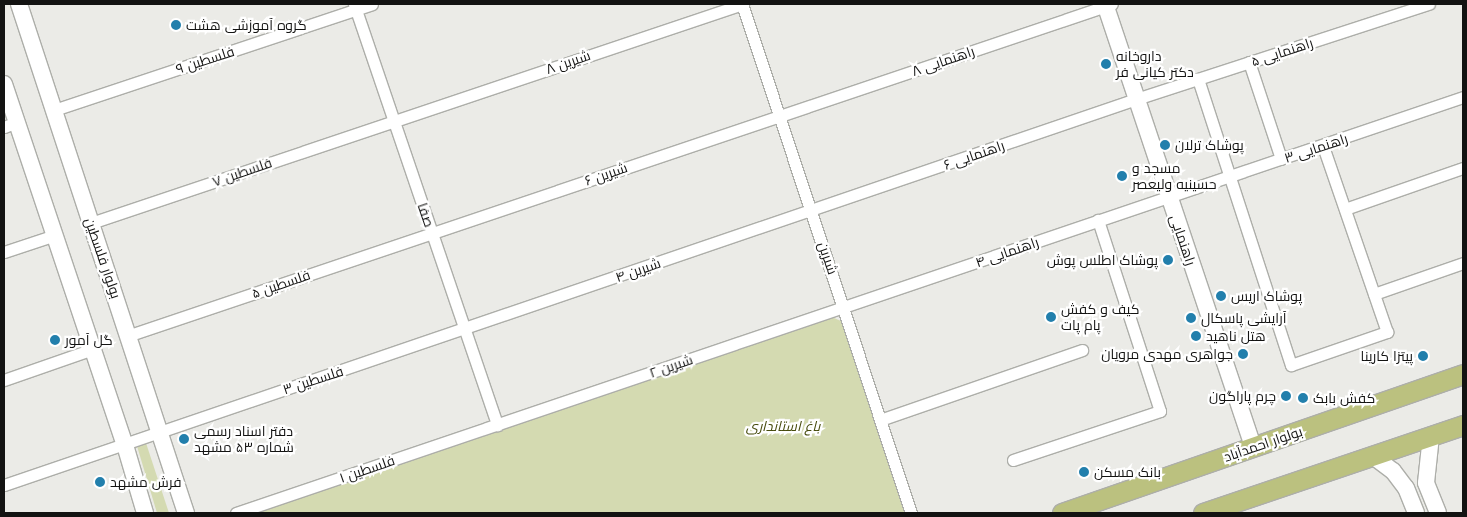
<!DOCTYPE html>
<meta charset="utf-8">
<style>
body{margin:0}
#map{position:relative;width:1467px;height:517px;overflow:hidden;background:#ebebe7;font-family:"Libre Baskerville",Cairo,serif}
div>[style]{position:absolute}
.green>*{inset:0;background:#d4dab1}
.roads{filter:drop-shadow(1px 0 #adaea9) drop-shadow(-1px 0 #adaea9) drop-shadow(0 1px #adaea9) drop-shadow(0 -1px #adaea9)}
.street>*{height:11px;margin:-5.5px;padding:0 5.5px;transform-origin:5.5px;border-radius:5.5px;background:#fff}
.secondary>*{height:16px;margin:-8px;padding:0 8px;transform-origin:8px;border-radius:8px;background:#fff}
.primary>*{height:19px;margin:-9.5px;padding:0 9.5px;transform-origin:9.5px;border-radius:9.5px;background:#bbc17f}
.dots>*{width:14px;height:14px;translate:-50% -50%;box-sizing:border-box;border:2px solid #fff;border-radius:50%}
span{translate:-50% -50%;white-space:nowrap;text-align:center;line-height:1.15;-webkit-text-stroke:4.5px #fff;paint-order:stroke}
.poi-label{font-size:14px;color:#131312}
.left{translate:0 -50%;text-align:left}
.right{translate:-100% -50%;text-align:right}
.street-label{font-size:14px;color:#131312}
.park-label{font-size:14px;color:#474c0d;font-style:italic}
.frame{position:absolute;inset:0;border:5px solid #131312;pointer-events:none}
</style>
<div id="map">
<div class="green">
<i style="clip-path:polygon(832px 317px,843px 322px,906px 513px,256px 513px)"></i>
<i style="clip-path:polygon(146px 443px,169px 513px,157px 513px,137px 446px)"></i>
</div>
<div class="roads">
<div class="street">
<i style="left:354px;top:4px;width:445px;rotate:71.2deg"></i>
<i style="left:742px;top:4px;width:536px;rotate:71.63deg"></i>
<i style="left:1249px;top:62px;width:102px;rotate:71.7deg"></i>
<i style="left:1198px;top:79px;width:301px;rotate:72deg"></i>
<i style="left:1291px;top:365px;width:102px;rotate:-19deg"></i>
<i style="left:1387px;top:332px;width:197px;rotate:-109deg"></i>
<i style="left:54px;top:110px;width:335px;rotate:-18.4deg"></i>
<i style="left:4px;top:127px;width:14px;rotate:-21deg"></i>
<i style="left:1345px;top:209px;width:125px;rotate:-19.2deg"></i>
<i style="left:91px;top:223px;width:688px;rotate:-18.57deg"></i>
<i style="left:4px;top:252px;width:54px;rotate:-18.4deg"></i>
<i style="left:1374px;top:294px;width:94px;rotate:-19.2deg"></i>
<i style="left:130px;top:335px;width:1036px;rotate:-18.63deg"></i>
<i style="left:4px;top:380px;width:94px;rotate:-19.2deg"></i>
<i style="left:880px;top:420px;width:214px;rotate:-19.1deg"></i>
<i style="left:1013px;top:460px;width:155px;rotate:-18.4deg"></i>
<i style="left:1160px;top:411px;width:201px;rotate:-108deg"></i>
<i style="left:4px;top:485px;width:1196px;rotate:-18.83deg"></i>
<i style="left:1136px;top:99px;width:308px;rotate:-18deg"></i>
<i style="left:236px;top:513px;width:1296px;rotate:-18.73deg"></i>
</div>
<div class="secondary">
<i style="left:19px;top:4px;width:536px;rotate:71.84deg"></i>
<i style="left:1105px;top:4px;width:467px;rotate:71.5deg"></i>
<i style="left:4px;top:84px;width:381px;rotate:71.5deg"></i>
<i style="left:125px;top:445px;width:71px;rotate:73.6deg"></i>
<i style="left:1431px;top:436px;width:47px;rotate:96.1deg"></i>
<i style="left:1426px;top:483px;width:32px;rotate:68deg"></i>
<i style="left:1373px;top:456px;width:25px;rotate:37deg"></i>
<i style="left:1393px;top:471px;width:21px;rotate:53deg"></i>
<i style="left:1406px;top:488px;width:27px;rotate:68deg"></i>
</div>
<div class="primary">
<i style="left:1062px;top:513px;width:424px;rotate:-19.1deg"></i>
<i style="left:1203px;top:513px;width:274px;rotate:-18.7deg"></i>
</div>
</div>
<div class="dots">
<i style="left:176px;top:25px;background:#227fac"></i>
<i style="left:1106px;top:64px;background:#227fac"></i>
<i style="left:1165px;top:145px;background:#227fac"></i>
<i style="left:1122px;top:176px;background:#227fac"></i>
<i style="left:1168px;top:260px;background:#227fac"></i>
<i style="left:1221px;top:296px;background:#227fac"></i>
<i style="left:1051px;top:317px;background:#227fac"></i>
<i style="left:1191px;top:318px;background:#227fac"></i>
<i style="left:1196px;top:336px;background:#227fac"></i>
<i style="left:55px;top:340px;background:#227fac"></i>
<i style="left:1243px;top:354px;background:#227fac"></i>
<i style="left:1423px;top:356px;background:#227fac"></i>
<i style="left:1286px;top:396px;background:#227fac"></i>
<i style="left:1303px;top:398px;background:#227fac"></i>
<i style="left:184px;top:439px;background:#227fac"></i>
<i style="left:1084px;top:472px;background:#227fac"></i>
<i style="left:100px;top:482px;background:#227fac"></i>
</div>
<div class="poi-label">
<span class="left" style="left:186px;top:25px">گروه آموزشی هشت</span>
<span class="left" style="left:1116px;top:64px">داروخانه<br>دکتر کیانی فر</span>
<span class="left" style="left:1175px;top:145px">پوشاک ترلان</span>
<span class="left" style="left:1132px;top:176px">مسجد و<br>حسینیه ولیعصر</span>
<span class="right" style="left:1158px;top:260px">پوشاک اطلس پوش</span>
<span class="left" style="left:1231px;top:296px">پوشاک اریس</span>
<span class="left" style="left:1061px;top:317px">کیف و کفش<br>پام پات</span>
<span class="left" style="left:1201px;top:318px">آرایشی پاسکال</span>
<span class="left" style="left:1206px;top:336px">هتل ناهید</span>
<span class="left" style="left:65px;top:340px">گل آمور</span>
<span class="right" style="left:1233px;top:354px">جواهری مهدی مرویان</span>
<span class="right" style="left:1413px;top:356px">پیتزا کارینا</span>
<span class="right" style="left:1276px;top:396px">چرم پاراگون</span>
<span class="left" style="left:1313px;top:398px">کفش بابک</span>
<span class="left" style="left:194px;top:439px">دفتر اسناد رسمی<br>شماره ۵۳ مشهد</span>
<span class="left" style="left:1094px;top:472px">بانک مسکن</span>
<span class="left" style="left:110px;top:482px">فرش مشهد</span>
</div>
<div class="street-label">
<span style="left:1282px;top:52px;rotate:-18deg">راهنمایی ۵</span>
<span style="left:205px;top:60px;rotate:-18deg">فلسطین ۹</span>
<span style="left:943px;top:61px;rotate:-19deg">راهنمایی ۸</span>
<span style="left:568px;top:62px;rotate:-19deg">شیرین ۸</span>
<span style="left:1316px;top:148px;rotate:-18deg">راهنمایی ۳</span>
<span style="left:974px;top:155px;rotate:-19deg">راهنمایی ۶</span>
<span style="left:242px;top:172px;rotate:-19deg">فلسطین ۷</span>
<span style="left:606px;top:174px;rotate:-19deg">شیرین ۶</span>
<span style="left:426px;top:215px;rotate:71deg">صفا</span>
<span style="left:1183px;top:240px;rotate:71deg">راهنمایی</span>
<span style="left:1007px;top:252px;rotate:-19deg">راهنمایی ۴</span>
<span style="left:103px;top:258px;rotate:71deg">بولوار فلسطین</span>
<span style="left:828px;top:258px;rotate:71deg">شیرین</span>
<span style="left:638px;top:270px;rotate:-19deg">شیرین ۴</span>
<span style="left:281px;top:284px;rotate:-19deg">فلسطین ۵</span>
<span style="left:671px;top:366px;rotate:-19deg">شیرین ۲</span>
<span style="left:313px;top:380px;rotate:-18deg">فلسطین ۳</span>
<span style="left:1263px;top:444px;rotate:-19deg">بولوار احمدآباد</span>
<span style="left:367px;top:469px;rotate:-19deg">فلسطین ۱</span>
</div>
<div class="park-label">
<span style="left:783px;top:426px">باغ استانداری</span>
</div>
<div class="frame"></div>
</div>
